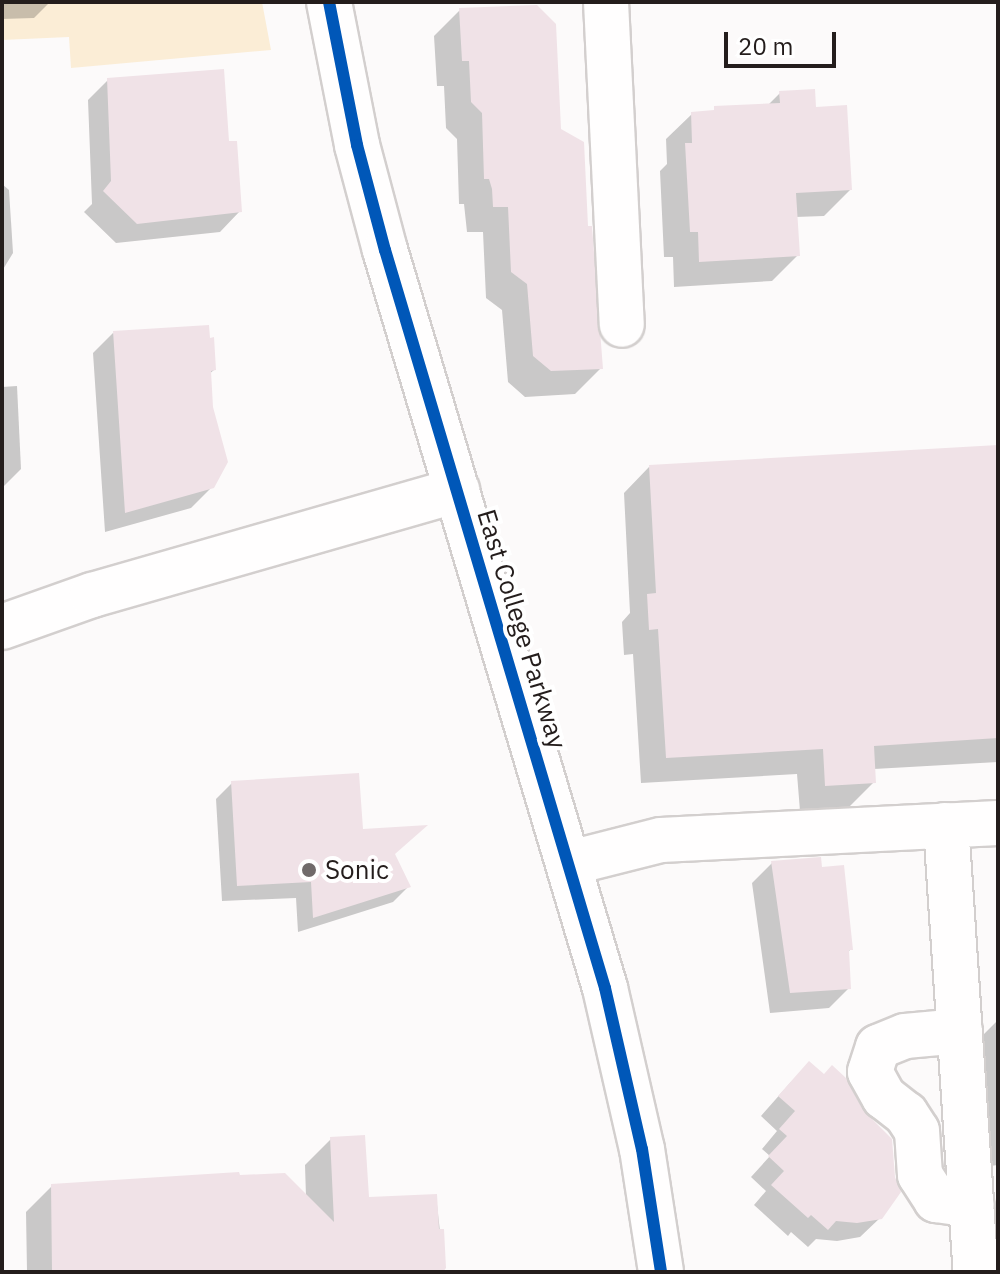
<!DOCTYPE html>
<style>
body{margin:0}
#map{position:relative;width:1000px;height:1274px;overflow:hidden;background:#fcfafa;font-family:"IBM Plex Sans",sans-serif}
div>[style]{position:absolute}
.green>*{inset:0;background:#fbedd6}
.shadow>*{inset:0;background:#0003}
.building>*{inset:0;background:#f0e2e7}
.roads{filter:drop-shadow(2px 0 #d3cfce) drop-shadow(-2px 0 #d3cfce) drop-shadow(0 2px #d3cfce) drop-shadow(0 -2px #d3cfce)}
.minor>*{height:44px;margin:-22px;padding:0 22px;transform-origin:22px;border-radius:22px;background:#fffefe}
.major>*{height:44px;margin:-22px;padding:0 22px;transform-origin:22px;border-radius:22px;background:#fffefe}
.cycleway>*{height:12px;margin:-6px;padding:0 6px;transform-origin:6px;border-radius:6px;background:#0057b8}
.dots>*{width:22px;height:22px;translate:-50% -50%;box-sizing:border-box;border:4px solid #fff;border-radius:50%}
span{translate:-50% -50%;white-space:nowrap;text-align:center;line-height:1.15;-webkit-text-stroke:8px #fff;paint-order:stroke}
.street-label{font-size:26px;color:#241d1c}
.poi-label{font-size:26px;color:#241d1c}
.left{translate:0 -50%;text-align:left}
.frame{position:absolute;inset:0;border:4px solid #241d1c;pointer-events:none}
.scale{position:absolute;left:724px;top:32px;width:112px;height:36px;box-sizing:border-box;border:4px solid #241d1c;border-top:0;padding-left:10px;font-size:24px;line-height:28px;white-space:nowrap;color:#241d1c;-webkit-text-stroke:6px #fff;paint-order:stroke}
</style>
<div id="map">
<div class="green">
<i style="clip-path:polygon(2px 2px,262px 2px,271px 50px,71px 68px,69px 37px,2px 40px)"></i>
</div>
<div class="shadow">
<i style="clip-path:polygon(2px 2px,50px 2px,34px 18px,2px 19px)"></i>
<i style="clip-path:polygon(460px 10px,559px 130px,586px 228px,601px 368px,575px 394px,525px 397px,508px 382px,502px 310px,486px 298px,483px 232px,467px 232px,464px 204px,459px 204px,457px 139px,446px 128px,444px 86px,437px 86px,434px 36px)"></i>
<i style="clip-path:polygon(108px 80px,240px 211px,220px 232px,116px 243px,84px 212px,92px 204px,88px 100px)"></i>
<i style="clip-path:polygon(780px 93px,814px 109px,850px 190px,824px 216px,795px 217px,798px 255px,772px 281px,674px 287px,673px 257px,664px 257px,660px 171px,667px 164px,666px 139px,692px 114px,767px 106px)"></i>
<i style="clip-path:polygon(2px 184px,9px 190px,13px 253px,2px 271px)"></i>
<i style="clip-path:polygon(113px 333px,214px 370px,209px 374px,212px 487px,191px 508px,105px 532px,93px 353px)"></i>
<i style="clip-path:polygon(17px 386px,21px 469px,2px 488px,2px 387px)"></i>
<i style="clip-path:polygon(998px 447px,998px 762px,874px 769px,874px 782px,848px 808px,800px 811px,797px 774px,641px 783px,633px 654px,624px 655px,622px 622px,630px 613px,624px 493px,649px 467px)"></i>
<i style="clip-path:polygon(232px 783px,361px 831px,393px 855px,409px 886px,393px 902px,298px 932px,296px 898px,222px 901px,216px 799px)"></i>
<i style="clip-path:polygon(772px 863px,820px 869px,851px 949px,847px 953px,849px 988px,829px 1008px,770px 1013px,752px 883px)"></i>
<i style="clip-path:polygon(998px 1020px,998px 1165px,990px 1166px,977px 1094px,985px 1056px,983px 1035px)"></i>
<i style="clip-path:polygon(791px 1082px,861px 1111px,891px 1140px,880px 1218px,860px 1237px,837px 1241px,816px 1239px,808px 1247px,791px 1232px,788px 1236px,754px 1205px,766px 1191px,751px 1177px,770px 1156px,762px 1149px,777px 1131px,761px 1116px)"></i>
<i style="clip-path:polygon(331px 1139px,367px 1200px,436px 1196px,444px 1267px,441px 1272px,27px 1272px,26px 1212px,52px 1186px,238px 1177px,306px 1197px,305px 1165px)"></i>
</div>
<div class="building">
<i style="clip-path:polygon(537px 5px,556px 24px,561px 129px,584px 142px,588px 226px,592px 226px,603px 369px,551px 371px,533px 356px,527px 284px,511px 272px,508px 207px,493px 207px,492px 189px,489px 179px,484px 179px,482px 113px,471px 102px,469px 61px,462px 61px,459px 8px)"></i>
<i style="clip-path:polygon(224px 69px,229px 141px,237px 141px,242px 212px,137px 224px,103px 191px,111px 181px,107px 78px)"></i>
<i style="clip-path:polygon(815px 89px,816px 107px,847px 105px,852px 190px,796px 193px,800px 256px,699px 262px,698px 232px,690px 232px,685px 143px,692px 143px,691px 112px,714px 110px,714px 106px,780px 103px,779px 91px)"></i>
<i style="clip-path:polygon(209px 325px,210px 338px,214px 337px,216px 370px,211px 371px,213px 407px,228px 462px,214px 488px,125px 513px,113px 331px)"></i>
<i style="clip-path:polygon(998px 445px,998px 738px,874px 746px,876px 783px,825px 786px,823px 749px,666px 758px,658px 629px,649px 630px,647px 594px,656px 593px,649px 465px)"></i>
<i style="clip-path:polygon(359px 773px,363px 829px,428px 825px,395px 854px,411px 887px,313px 918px,311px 882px,237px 886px,231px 781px)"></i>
<i style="clip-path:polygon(821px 857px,822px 867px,844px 865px,853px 950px,849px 950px,851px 989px,790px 993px,771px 861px)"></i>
<i style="clip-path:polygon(809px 1061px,824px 1074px,832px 1065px,846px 1078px,863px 1110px,892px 1139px,895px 1177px,901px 1192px,882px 1219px,857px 1223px,836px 1221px,828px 1230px,811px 1215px,808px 1218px,771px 1185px,784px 1171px,768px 1156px,787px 1136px,779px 1129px,795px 1111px,778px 1096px)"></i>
<i style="clip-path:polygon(365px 1135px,369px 1197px,437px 1194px,439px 1229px,444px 1229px,446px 1268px,443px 1272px,52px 1272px,51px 1184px,239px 1172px,240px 1175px,285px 1173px,334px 1222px,330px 1137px)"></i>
</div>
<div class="roads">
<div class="minor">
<i style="left:606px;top:2px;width:323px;rotate:87.2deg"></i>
<i style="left:2px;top:627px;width:96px;rotate:-19.6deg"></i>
<i style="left:92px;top:595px;width:380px;rotate:-16deg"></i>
<i style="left:946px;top:825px;width:448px;rotate:86.2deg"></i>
<i style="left:570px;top:863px;width:94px;rotate:-14.2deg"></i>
<i style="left:661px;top:840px;width:337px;rotate:-2.9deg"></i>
<i style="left:960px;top:1031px;width:55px;rotate:174.8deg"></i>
<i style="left:905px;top:1036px;width:29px;rotate:158deg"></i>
<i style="left:878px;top:1047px;width:26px;rotate:108deg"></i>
<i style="left:870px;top:1072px;width:29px;rotate:61deg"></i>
<i style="left:884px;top:1097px;width:28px;rotate:38deg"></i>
<i style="left:906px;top:1114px;width:20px;rotate:57deg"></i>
<i style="left:917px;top:1131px;width:44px;rotate:86.1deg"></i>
<i style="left:920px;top:1175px;width:30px;rotate:57deg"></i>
<i style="left:936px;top:1200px;width:36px;rotate:8deg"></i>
</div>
<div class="major">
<i style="left:329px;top:2px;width:146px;rotate:78.9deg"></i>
<i style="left:357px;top:145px;width:109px;rotate:75.1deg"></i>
<i style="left:385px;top:250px;width:770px;rotate:73.4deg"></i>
<i style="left:605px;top:988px;width:165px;rotate:77.1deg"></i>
<i style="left:642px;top:1149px;width:124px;rotate:81.2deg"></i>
</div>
</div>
<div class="cycleway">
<i style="left:329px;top:2px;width:146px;rotate:78.9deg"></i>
<i style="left:357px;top:145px;width:109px;rotate:75.1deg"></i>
<i style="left:385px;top:250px;width:770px;rotate:73.4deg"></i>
<i style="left:605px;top:988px;width:165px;rotate:77.1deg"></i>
<i style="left:642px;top:1149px;width:124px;rotate:81.2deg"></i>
</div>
<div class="dots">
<i style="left:309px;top:870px;background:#706a6a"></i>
</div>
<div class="street-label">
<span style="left:522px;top:629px;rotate:73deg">East College Parkway</span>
</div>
<div class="poi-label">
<span class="left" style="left:325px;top:870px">Sonic</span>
</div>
<div class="frame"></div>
<div class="scale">20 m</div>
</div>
